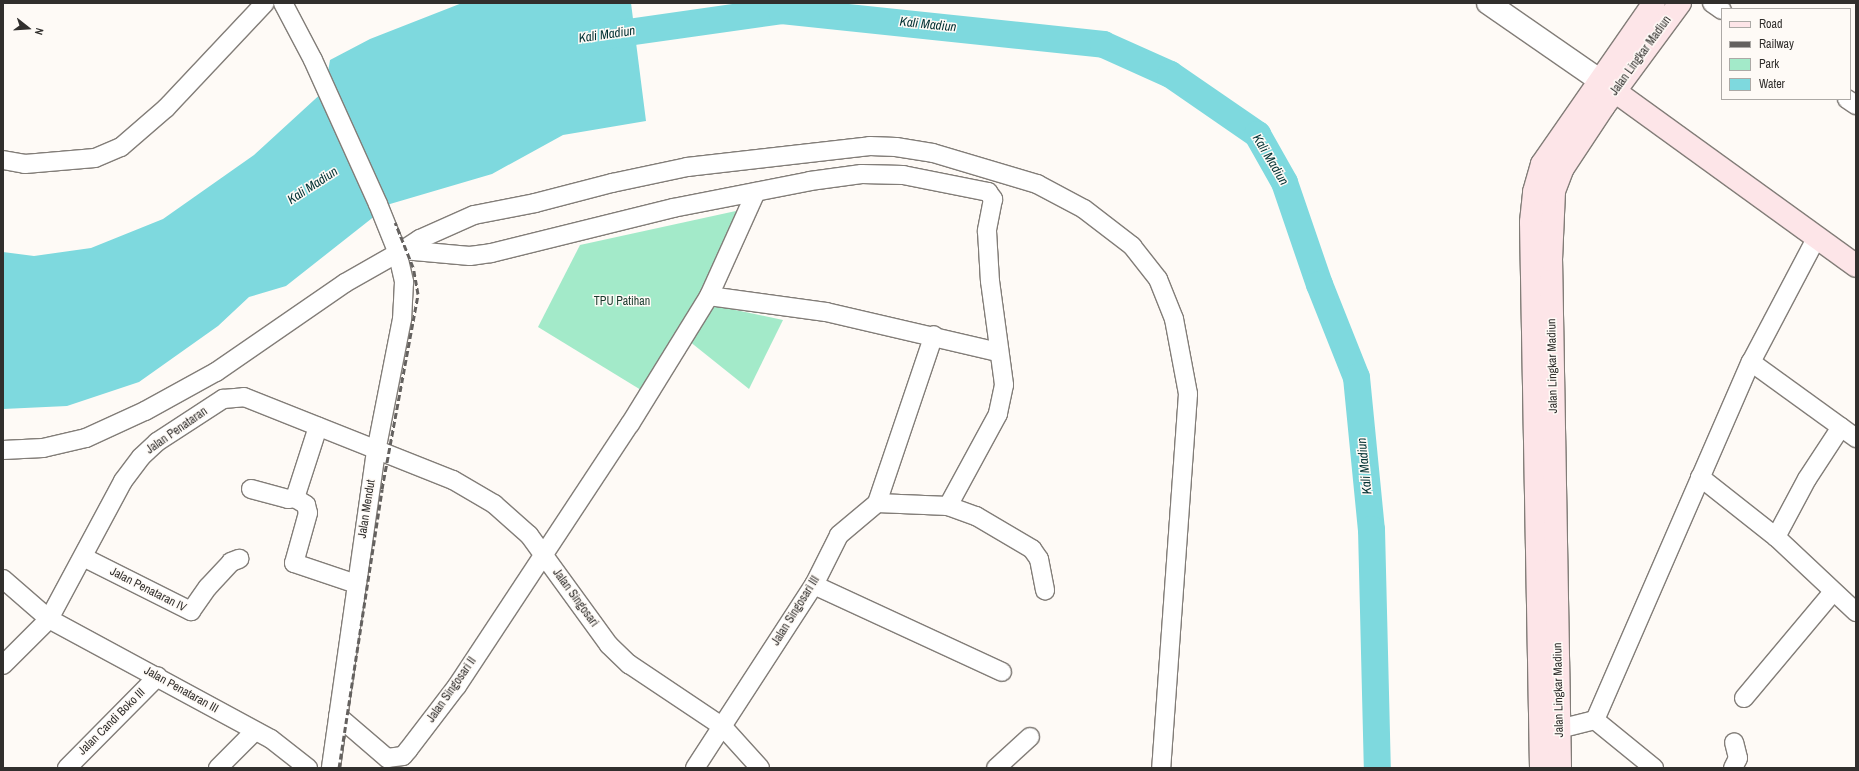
<!DOCTYPE html>
<style>
body{margin:0}
#map{position:relative;width:1859px;height:771px;overflow:hidden;background:#fefaf6;font-family:"Archivo Narrow",sans-serif}
div>[style]{position:absolute}
.green>*{inset:0;background:#a3eac9}
.water>*{inset:0;background:#7ed9de}
.river>*{height:27px;margin:-13.5px;padding:0 13.5px;transform-origin:13.5px;border-radius:13.5px;background:#7ed9de}
.roads{filter:drop-shadow(1px 0 #827d78) drop-shadow(-1px 0 #827d78) drop-shadow(0 1px #827d78) drop-shadow(0 -1px #827d78)}
.minor>*{height:18px;margin:-9px;padding:0 9px;transform-origin:9px;border-radius:9px;background:#fff}
.tertiary>*{height:22px;margin:-11px;padding:0 11px;transform-origin:11px;border-radius:11px;background:#fff}
.secondary>*{height:22px;margin:-11px;padding:0 11px;transform-origin:11px;border-radius:11px;background:#fde5e8}
.rail>*{height:3px;margin-top:-1.5px;transform-origin:0;background:repeating-linear-gradient(90deg,#64615f 0 6px,transparent 0 9px)}
span{translate:-50% -50%;white-space:nowrap;text-align:center;line-height:1.15;-webkit-text-stroke:3px #fefaf6;paint-order:stroke}
.street-label{font-size:12px;color:#312f2d}
.park-label{font-size:12px;color:#193a2c}
.water-label{font-size:13px;color:#013032;font-style:italic}
.frame{position:absolute;inset:0;border:4px solid #312f2d;pointer-events:none}
.legend{position:absolute;left:1721px;top:8px;width:130px;height:92px;box-sizing:border-box;background:#fefaf6;border:1px solid #aca9a6;margin:0;padding:5px 7px;list-style:none;font-size:12px;color:#312f2d}
.legend li{display:flex;align-items:center;gap:8px;height:20px}
.legend b{width:20px;border:1px solid #aca9a6}
.north{position:absolute;left:8px;top:8px;width:40px;height:40px;-webkit-text-stroke:3px #fefaf6;paint-order:stroke;rotate:107deg;font-size:11px;font-weight:700;line-height:16px;text-align:center;color:#312f2d}
.north::after{content:'';display:block;margin:auto;width:14px;height:18px;background:#312f2d;clip-path:polygon(50% 0,100% 100%,50% 72%,0 100%)}
</style>
<div id="map">
<div class="green">
<i style="clip-path:polygon(745px 209px,718px 273px,641px 390px,538px 327px,580px 245px)"></i>
<i style="clip-path:polygon(712px 305px,783px 320px,749px 389px,689px 341px)"></i>
</div>
<div class="water">
<i style="clip-path:polygon(462px 3px,631px 3px,646px 121px,563px 135px,492px 174px,390px 204px,286px 286px,249px 297px,218px 326px,139px 382px,67px 406px,3px 409px,3px 252px,34px 256px,91px 248px,163px 219px,254px 155px,325px 90px,330px 60px,370px 39px)"></i>
</div>
<div class="river">
<i style="left:599px;top:36px;width:184px;rotate:-8.1deg"></i>
<i style="left:781px;top:10px;width:324px;rotate:6deg"></i>
<i style="left:1103px;top:44px;width:73px;rotate:24.1deg"></i>
<i style="left:1170px;top:74px;width:106px;rotate:34.6deg"></i>
<i style="left:1257px;top:134px;width:55px;rotate:60.6deg"></i>
<i style="left:1284px;top:182px;width:108px;rotate:71.1deg"></i>
<i style="left:1319px;top:284px;width:100px;rotate:68.3deg"></i>
<i style="left:1356px;top:377px;width:153px;rotate:84.4deg"></i>
<i style="left:1371px;top:529px;width:239px;rotate:88.6deg"></i>
</div>
<div class="roads">
<div class="minor">
<i style="left:283px;top:3px;width:64px;rotate:62.2deg"></i>
<i style="left:313px;top:60px;width:158px;rotate:65.7deg"></i>
<i style="left:378px;top:204px;width:51px;rotate:68deg"></i>
<i style="left:397px;top:251px;width:32px;rotate:77deg"></i>
<i style="left:404px;top:282px;width:37px;rotate:93deg"></i>
<i style="left:402px;top:319px;width:135px;rotate:101.1deg"></i>
<i style="left:376px;top:451px;width:320px;rotate:98.1deg"></i>
<i style="left:1712px;top:3px;width:12px;rotate:35deg"></i>
<i style="left:1847px;top:99px;width:11px;rotate:34deg"></i>
<i style="left:3px;top:160px;width:22px;rotate:10deg"></i>
<i style="left:25px;top:164px;width:70px;rotate:-4.9deg"></i>
<i style="left:95px;top:158px;width:28px;rotate:-23deg"></i>
<i style="left:121px;top:147px;width:60px;rotate:-40.9deg"></i>
<i style="left:166px;top:108px;width:144px;rotate:-46.7deg"></i>
<i style="left:403px;top:250px;width:20px;rotate:-33deg"></i>
<i style="left:420px;top:239px;width:59px;rotate:-24deg"></i>
<i style="left:474px;top:215px;width:62px;rotate:-11.1deg"></i>
<i style="left:535px;top:203px;width:80px;rotate:-14.6deg"></i>
<i style="left:612px;top:183px;width:77px;rotate:-12deg"></i>
<i style="left:687px;top:167px;width:184px;rotate:-6.5deg"></i>
<i style="left:870px;top:146px;width:26px;rotate:2deg"></i>
<i style="left:896px;top:147px;width:37px;rotate:9deg"></i>
<i style="left:933px;top:153px;width:109px;rotate:16.6deg"></i>
<i style="left:1037px;top:184px;width:53px;rotate:28deg"></i>
<i style="left:1084px;top:209px;width:61px;rotate:37.6deg"></i>
<i style="left:1132px;top:246px;width:42px;rotate:51.8deg"></i>
<i style="left:1158px;top:279px;width:43px;rotate:68.2deg"></i>
<i style="left:1174px;top:319px;width:76px;rotate:79.4deg"></i>
<i style="left:1188px;top:394px;width:375px;rotate:94.1deg"></i>
<i style="left:709px;top:296px;width:118px;rotate:7.8deg"></i>
<i style="left:826px;top:312px;width:177px;rotate:13.1deg"></i>
<i style="left:1751px;top:362px;width:130px;rotate:35.9deg"></i>
<i style="left:3px;top:450px;width:40px;rotate:-2.9deg"></i>
<i style="left:43px;top:448px;width:44px;rotate:-13.1deg"></i>
<i style="left:86px;top:438px;width:65px;rotate:-24.6deg"></i>
<i style="left:145px;top:411px;width:81px;rotate:-28.8deg"></i>
<i style="left:216px;top:372px;width:157px;rotate:-34.6deg"></i>
<i style="left:345px;top:283px;width:67px;rotate:-29.6deg"></i>
<i style="left:403px;top:250px;width:67px;rotate:5.1deg"></i>
<i style="left:470px;top:256px;width:21px;rotate:-8deg"></i>
<i style="left:491px;top:253px;width:187px;rotate:-13.9deg"></i>
<i style="left:673px;top:208px;width:140px;rotate:-11.1deg"></i>
<i style="left:810px;top:181px;width:52px;rotate:-7.7deg"></i>
<i style="left:862px;top:174px;width:41px;rotate:1.4deg"></i>
<i style="left:903px;top:175px;width:87px;rotate:11.3deg"></i>
<i style="left:988px;top:192px;width:9px;rotate:54deg"></i>
<i style="left:993px;top:199px;width:33px;rotate:101deg"></i>
<i style="left:987px;top:231px;width:50px;rotate:86.6deg"></i>
<i style="left:990px;top:281px;width:105px;rotate:82.3deg"></i>
<i style="left:1004px;top:385px;width:30px;rotate:102deg"></i>
<i style="left:998px;top:414px;width:105px;rotate:118.5deg"></i>
<i style="left:948px;top:506px;width:71px;rotate:-177.6deg"></i>
<i style="left:1700px;top:477px;width:97px;rotate:38.3deg"></i>
<i style="left:1776px;top:537px;width:110px;rotate:43.2deg"></i>
<i style="left:251px;top:489px;width:38px;rotate:15deg"></i>
<i style="left:288px;top:499px;width:7px;rotate:-8deg"></i>
<i style="left:295px;top:498px;width:75px;rotate:-72.1deg"></i>
<i style="left:295px;top:498px;width:13px;rotate:32deg"></i>
<i style="left:306px;top:505px;width:8px;rotate:76deg"></i>
<i style="left:308px;top:513px;width:52px;rotate:105.6deg"></i>
<i style="left:294px;top:563px;width:65px;rotate:18.7deg"></i>
<i style="left:877px;top:503px;width:177px;rotate:-71.3deg"></i>
<i style="left:948px;top:506px;width:30px;rotate:20deg"></i>
<i style="left:976px;top:516px;width:65px;rotate:30.5deg"></i>
<i style="left:1032px;top:549px;width:12px;rotate:55deg"></i>
<i style="left:1039px;top:559px;width:32px;rotate:79deg"></i>
<i style="left:1776px;top:537px;width:66px;rotate:-61.9deg"></i>
<i style="left:1807px;top:479px;width:62px;rotate:-56.8deg"></i>
<i style="left:83px;top:557px;width:121px;rotate:26.6deg"></i>
<i style="left:191px;top:611px;width:29px;rotate:-55deg"></i>
<i style="left:208px;top:587px;width:34px;rotate:-47deg"></i>
<i style="left:231px;top:562px;width:9px;rotate:-21deg"></i>
<i style="left:3px;top:579px;width:61px;rotate:41deg"></i>
<i style="left:49px;top:619px;width:252px;rotate:28.4deg"></i>
<i style="left:271px;top:739px;width:47px;rotate:38.1deg"></i>
<i style="left:814px;top:585px;width:207px;rotate:24.8deg"></i>
<i style="left:3px;top:665px;width:65px;rotate:-45deg"></i>
<i style="left:49px;top:619px;width:157px;rotate:-61.8deg"></i>
<i style="left:123px;top:481px;width:30px;rotate:-53deg"></i>
<i style="left:141px;top:457px;width:22px;rotate:-43deg"></i>
<i style="left:157px;top:442px;width:79px;rotate:-33.1deg"></i>
<i style="left:223px;top:399px;width:21px;rotate:-5deg"></i>
<i style="left:244px;top:397px;width:225px;rotate:21.7deg"></i>
<i style="left:453px;top:480px;width:48px;rotate:30.3deg"></i>
<i style="left:494px;top:504px;width:47px;rotate:41.5deg"></i>
<i style="left:529px;top:535px;width:136px;rotate:54deg"></i>
<i style="left:609px;top:645px;width:28px;rotate:44deg"></i>
<i style="left:629px;top:664px;width:113px;rotate:33.8deg"></i>
<i style="left:723px;top:727px;width:55px;rotate:47.9deg"></i>
<i style="left:1744px;top:698px;width:138px;rotate:-50deg"></i>
<i style="left:338px;top:716px;width:65px;rotate:40.6deg"></i>
<i style="left:387px;top:758px;width:16px;rotate:-7deg"></i>
<i style="left:403px;top:756px;width:8px;rotate:-50deg"></i>
<i style="left:408px;top:750px;width:81px;rotate:-52.6deg"></i>
<i style="left:457px;top:686px;width:314px;rotate:-56.6deg"></i>
<i style="left:630px;top:424px;width:150px;rotate:-58.3deg"></i>
<i style="left:709px;top:296px;width:114px;rotate:-65.7deg"></i>
<i style="left:1595px;top:720px;width:391px;rotate:-66.5deg"></i>
<i style="left:1751px;top:362px;width:141px;rotate:-62.2deg"></i>
<i style="left:1595px;top:720px;width:76px;rotate:39.1deg"></i>
<i style="left:1559px;top:729px;width:37px;rotate:-14deg"></i>
<i style="left:67px;top:768px;width:129px;rotate:-45.3deg"></i>
<i style="left:218px;top:768px;width:52px;rotate:-45deg"></i>
<i style="left:695px;top:768px;width:218px;rotate:-57deg"></i>
<i style="left:814px;top:585px;width:56px;rotate:-63.4deg"></i>
<i style="left:839px;top:535px;width:50px;rotate:-40.1deg"></i>
<i style="left:996px;top:768px;width:46px;rotate:-42.4deg"></i>
<i style="left:1733px;top:768px;width:11px;rotate:-63deg"></i>
<i style="left:1738px;top:758px;width:16px;rotate:-104deg"></i>
</div>
<div class="tertiary">
<i style="left:1488px;top:3px;width:155px;rotate:34.7deg"></i>
</div>
<div class="secondary">
<i style="left:1616px;top:92px;width:296px;rotate:35.9deg"></i>
<i style="left:1541px;top:768px;width:546px;rotate:-91.05deg"></i>
<i style="left:1531px;top:222px;width:30px;rotate:-84deg"></i>
<i style="left:1534px;top:192px;width:29px;rotate:-74deg"></i>
<i style="left:1542px;top:164px;width:196px;rotate:-55.2deg"></i>
<i style="left:1560px;top:768px;width:508px;rotate:-91.01deg"></i>
<i style="left:1551px;top:260px;width:69px;rotate:-87.5deg"></i>
<i style="left:1554px;top:191px;width:25px;rotate:-69deg"></i>
<i style="left:1563px;top:168px;width:74px;rotate:-56.5deg"></i>
<i style="left:1604px;top:106px;width:128px;rotate:-53.6deg"></i>
</div>
</div>
<div class="rail">
<i style="left:339px;top:768px;width:282px;rotate:-81.2deg"></i>
<i style="left:382px;top:489px;width:198px;rotate:-79.5deg"></i>
<i style="left:418px;top:294px;width:27px;rotate:-100deg"></i>
<i style="left:413px;top:267px;width:48px;rotate:-111.8deg"></i>
</div>
<div class="street-label">
<span style="left:1641px;top:56px;rotate:-54deg">Jalan Lingkar Madiun</span>
<span style="left:1553px;top:366px;rotate:-91deg">Jalan Lingkar Madiun</span>
<span style="left:177px;top:431px;rotate:-35deg">Jalan Penataran</span>
<span style="left:367px;top:509px;rotate:-81deg">Jalan Mendut</span>
<span style="left:148px;top:590px;rotate:27deg">Jalan Penataran IV</span>
<span style="left:575px;top:598px;rotate:54deg">Jalan Singosari</span>
<span style="left:796px;top:611px;rotate:-58deg">Jalan Singosari III</span>
<span style="left:181px;top:690px;rotate:29deg">Jalan Penataran III</span>
<span style="left:452px;top:690px;rotate:-55deg">Jalan Singosari II</span>
<span style="left:1559px;top:690px;rotate:-91deg">Jalan Lingkar Madiun</span>
<span style="left:112px;top:722px;rotate:-45deg">Jalan Candi Boko III</span>
</div>
<div class="park-label">
<span style="left:622px;top:302px">TPU Patihan</span>
</div>
<div class="water-label">
<span style="left:928px;top:25px;rotate:6deg">Kali Madiun</span>
<span style="left:607px;top:35px;rotate:-8deg">Kali Madiun</span>
<span style="left:1270px;top:160px;rotate:59deg">Kali Madiun</span>
<span style="left:313px;top:186px;rotate:-33deg">Kali Madiun</span>
<span style="left:1365px;top:466px;rotate:-96deg">Kali Madiun</span>
</div>
<div class="frame"></div>
<ul class="legend">
<li><b style="height:5px;background:#fde5e8"></b>Road</li>
<li><b style="height:5px;background:#64615f"></b>Railway</li>
<li><b style="height:11px;background:#a3eac9"></b>Park</li>
<li><b style="height:11px;background:#7ed9de"></b>Water</li>
</ul>
<div class="north">N</div>
</div>
